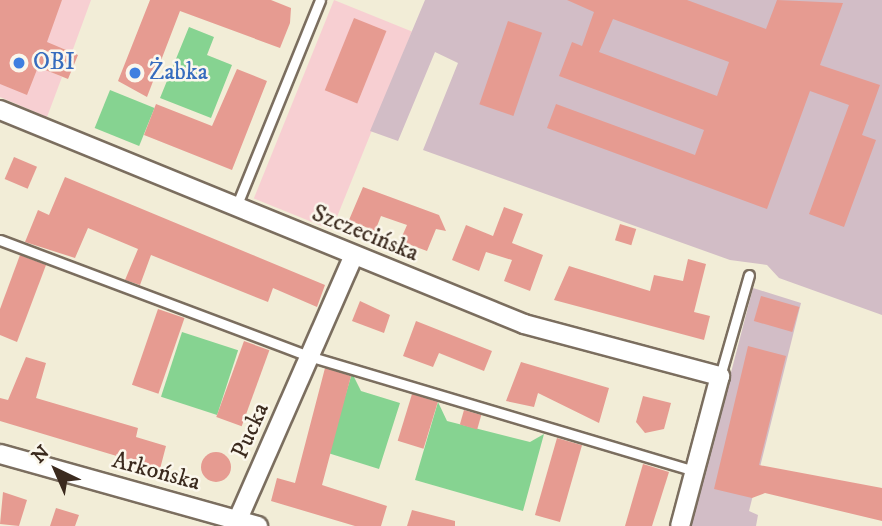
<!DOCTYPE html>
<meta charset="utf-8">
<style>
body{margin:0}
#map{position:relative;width:882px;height:526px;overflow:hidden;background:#f2edd7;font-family:"IM FELL DW Pica",serif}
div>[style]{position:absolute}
.built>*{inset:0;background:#f7cfd2;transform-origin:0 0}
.industrial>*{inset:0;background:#d2bdc6}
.green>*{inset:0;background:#86d391;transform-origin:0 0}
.building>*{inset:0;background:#e69b91;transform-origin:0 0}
.round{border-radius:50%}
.roads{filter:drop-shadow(2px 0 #7b6e5f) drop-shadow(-2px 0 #7b6e5f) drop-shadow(0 2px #7b6e5f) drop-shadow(0 -2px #7b6e5f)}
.service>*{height:9px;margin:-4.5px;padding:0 4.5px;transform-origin:4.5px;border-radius:4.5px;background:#fff}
.minor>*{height:18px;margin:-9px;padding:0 9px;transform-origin:9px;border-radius:9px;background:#fff}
.dots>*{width:19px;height:19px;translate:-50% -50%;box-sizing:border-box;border:4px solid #fbf7ec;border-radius:50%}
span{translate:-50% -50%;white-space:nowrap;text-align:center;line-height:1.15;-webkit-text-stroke:5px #fbf7ec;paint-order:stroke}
.shop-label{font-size:24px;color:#366cbe}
.left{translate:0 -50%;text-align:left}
.street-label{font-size:24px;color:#3b2a1e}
.north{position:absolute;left:21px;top:435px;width:70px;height:70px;-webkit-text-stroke:5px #fbf7ec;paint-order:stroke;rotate:316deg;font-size:19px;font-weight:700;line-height:28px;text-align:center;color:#3b2a1e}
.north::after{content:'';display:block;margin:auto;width:24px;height:32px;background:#3b2a1e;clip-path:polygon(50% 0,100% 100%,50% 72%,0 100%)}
</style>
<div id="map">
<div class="built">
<i style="clip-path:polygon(0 0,91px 0,72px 52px,61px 48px,51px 72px,62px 77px,47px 117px,0 97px)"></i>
<i style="left:334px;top:0;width:84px;height:214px;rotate:22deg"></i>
</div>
<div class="industrial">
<i style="clip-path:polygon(425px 0,882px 0,882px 315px,779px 278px,767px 265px,730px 260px,423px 150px,458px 63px,435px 52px,398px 141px,370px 131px)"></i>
<i style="clip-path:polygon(753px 288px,801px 303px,749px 511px,758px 515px,756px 526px,691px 526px)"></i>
</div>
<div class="green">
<i style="clip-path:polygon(189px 27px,214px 37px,207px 55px,232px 65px,211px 118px,160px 98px)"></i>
<i style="left:110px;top:90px;width:48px;height:41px;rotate:22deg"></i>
<i style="left:182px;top:332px;width:59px;height:68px;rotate:18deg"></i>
<i style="clip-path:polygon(352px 373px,361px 391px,400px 403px,379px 469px,328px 453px)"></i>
<i style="clip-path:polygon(438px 402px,447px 421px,530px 442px,544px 434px,523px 511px,415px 480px)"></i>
</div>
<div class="building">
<i style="clip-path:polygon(0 0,62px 0,47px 42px,78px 55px,68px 79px,38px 67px,27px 95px,0 84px)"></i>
<i style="clip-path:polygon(150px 0,271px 0,291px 8px,290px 23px,280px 48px,180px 11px,147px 97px,118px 81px)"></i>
<i style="clip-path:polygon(evenodd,567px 0,687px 0,766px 29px,777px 0,843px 3px,820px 65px,880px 85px,862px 135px,876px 140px,844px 227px,809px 214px,849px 105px,810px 91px,767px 209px,547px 128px,556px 104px,695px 155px,704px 130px,559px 76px,572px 42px,582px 46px,594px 12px,567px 0,613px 19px,729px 62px,717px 96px,599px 52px,613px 19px)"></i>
<i style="left:354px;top:18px;width:35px;height:78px;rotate:22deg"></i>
<i style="left:508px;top:21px;width:36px;height:88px;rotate:19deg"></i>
<i style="clip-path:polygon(237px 69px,267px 81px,232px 170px,144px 135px,156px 104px,212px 126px)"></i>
<i style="left:14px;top:157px;width:25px;height:24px;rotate:23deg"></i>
<i style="clip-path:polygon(65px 177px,325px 285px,317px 307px,273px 288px,268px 302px,151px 255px,140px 285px,125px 280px,138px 249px,88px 228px,75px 258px,25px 242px,38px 210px,49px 215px)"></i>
<i style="clip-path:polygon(363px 187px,439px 215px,446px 231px,436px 229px,427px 251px,400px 241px,407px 225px,381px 216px,375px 231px,349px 220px)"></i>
<i style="clip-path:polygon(504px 207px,523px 214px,512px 243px,543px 255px,530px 291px,504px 281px,512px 260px,486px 252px,479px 271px,452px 260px,466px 225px,493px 236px)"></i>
<i style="left:620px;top:224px;width:17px;height:17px;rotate:17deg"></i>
<i style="clip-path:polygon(20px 255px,46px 265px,17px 342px,0 335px,0 309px)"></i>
<i style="clip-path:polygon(688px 259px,706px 264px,694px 312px,710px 316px,704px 340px,554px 300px,569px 266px,650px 291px,654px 275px,683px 281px)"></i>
<i style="left:761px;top:296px;width:40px;height:26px;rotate:16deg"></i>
<i style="clip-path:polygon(360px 301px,390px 315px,384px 333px,352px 321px)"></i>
<i style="left:158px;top:309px;width:28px;height:80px;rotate:19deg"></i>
<i style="clip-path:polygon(416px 321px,492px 351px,484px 371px,439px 353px,433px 367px,403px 356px)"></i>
<i style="left:244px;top:341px;width:27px;height:81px;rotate:20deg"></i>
<i style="clip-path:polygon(748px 346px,786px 356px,759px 465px,882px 488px,882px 521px,765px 493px,752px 498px,714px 489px)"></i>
<i style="clip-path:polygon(26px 357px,46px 363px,36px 398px,138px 428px,136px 437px,166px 446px,160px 469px,0 421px,0 398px,8px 400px)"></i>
<i style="clip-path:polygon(521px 362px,609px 388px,599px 423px,538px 393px,534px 407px,506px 401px)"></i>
<i style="clip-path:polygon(325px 368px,351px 376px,322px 485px,387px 506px,381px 526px,355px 526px,271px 501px,277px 478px,295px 483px)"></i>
<i style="left:412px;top:394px;width:27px;height:49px;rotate:17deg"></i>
<i style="clip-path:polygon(643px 396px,671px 403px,664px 429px,645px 433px,636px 422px)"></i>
<i style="left:464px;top:410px;width:18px;height:15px;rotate:16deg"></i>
<i style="left:557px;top:438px;width:26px;height:80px;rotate:16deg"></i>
<i class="round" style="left:201px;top:452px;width:30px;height:30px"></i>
<i style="clip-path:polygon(643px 464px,669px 472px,652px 526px,625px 526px)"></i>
<i style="clip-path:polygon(3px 492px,27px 500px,19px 526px,0 524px)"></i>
<i style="clip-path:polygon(56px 508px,79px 515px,75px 526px,50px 526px)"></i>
<i style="clip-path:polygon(412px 510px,455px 521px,455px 526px,407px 526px)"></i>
</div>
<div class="roads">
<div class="service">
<i style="left:236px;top:207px;width:223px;rotate:-67.9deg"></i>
<i style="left:0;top:240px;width:333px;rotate:20.6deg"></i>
<i style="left:312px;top:357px;width:400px;rotate:16.6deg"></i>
<i style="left:720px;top:376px;width:105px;rotate:-74deg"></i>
</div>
<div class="minor">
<i style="left:0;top:110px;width:566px;rotate:22.21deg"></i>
<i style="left:524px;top:324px;width:203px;rotate:14.9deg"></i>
<i style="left:720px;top:376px;width:155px;rotate:104.9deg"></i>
<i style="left:0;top:454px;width:268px;rotate:15.6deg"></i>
<i style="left:235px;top:526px;width:294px;rotate:-66.3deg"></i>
</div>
</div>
<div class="dots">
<i style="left:19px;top:63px;background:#3f7fe0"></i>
<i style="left:135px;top:73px;background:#3f7fe0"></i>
</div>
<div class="shop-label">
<span class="left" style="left:33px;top:63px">OBI</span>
<span class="left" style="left:149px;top:73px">Żabka</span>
</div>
<div class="street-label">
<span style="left:365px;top:234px;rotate:22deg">Szczecińska</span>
<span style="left:251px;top:431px;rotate:-66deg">Pucka</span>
<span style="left:156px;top:472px;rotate:15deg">Arkońska</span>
</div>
<div class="north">N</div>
</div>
